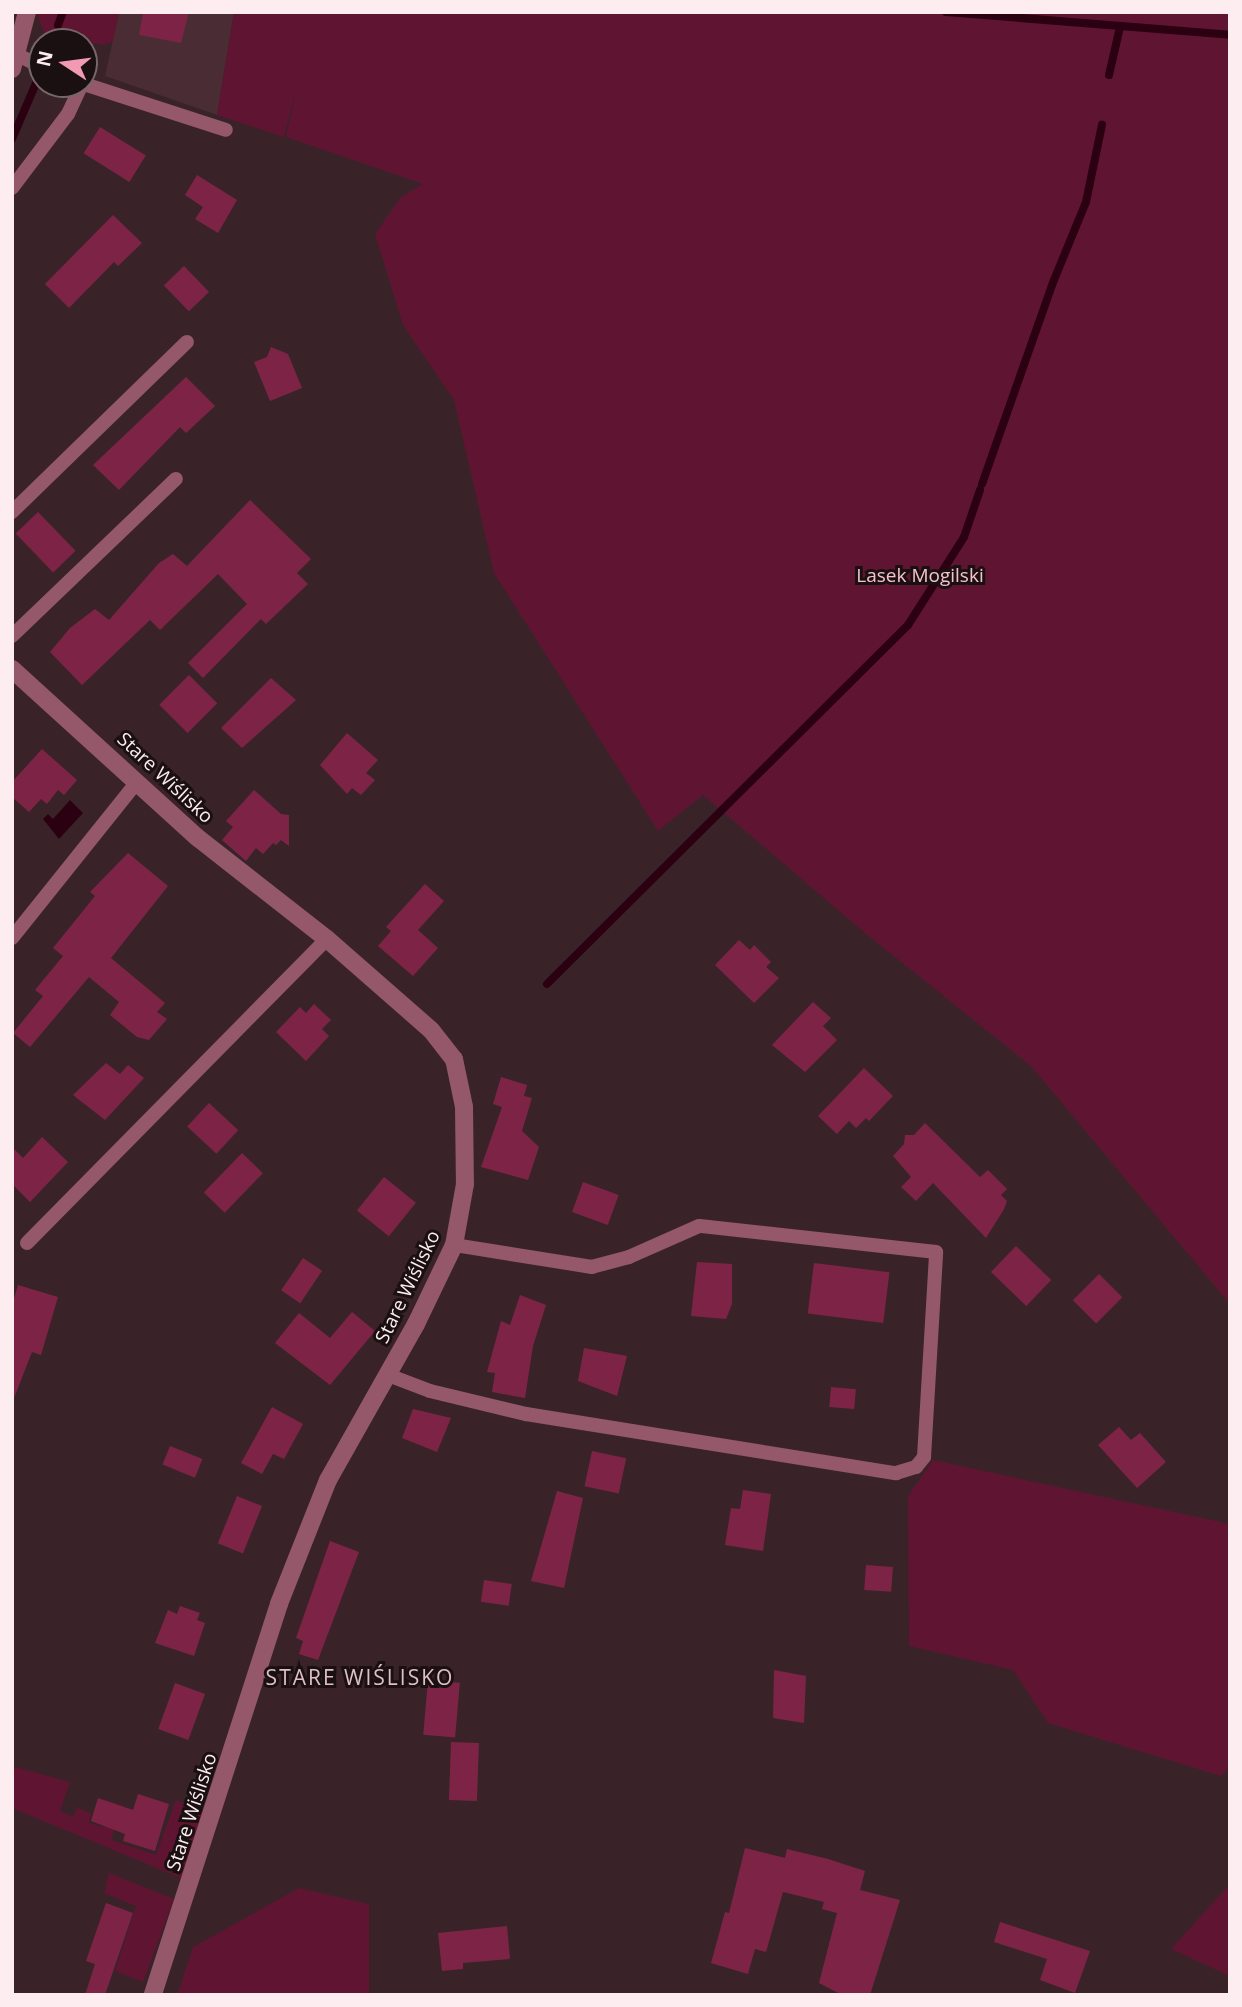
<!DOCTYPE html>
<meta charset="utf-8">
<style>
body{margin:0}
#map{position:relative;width:1242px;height:2007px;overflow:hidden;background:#392329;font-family:"Open Sans",sans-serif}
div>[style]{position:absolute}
.built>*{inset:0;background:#492c34}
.green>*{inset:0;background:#5f1532}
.water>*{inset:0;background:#2b0011}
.stream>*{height:8px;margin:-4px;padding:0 4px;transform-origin:4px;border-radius:4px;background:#2b0011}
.building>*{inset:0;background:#7d2446;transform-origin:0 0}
.service>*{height:14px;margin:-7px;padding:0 7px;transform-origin:7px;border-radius:7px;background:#95586a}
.minor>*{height:18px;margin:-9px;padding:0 9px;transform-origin:9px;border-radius:9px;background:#95586a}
span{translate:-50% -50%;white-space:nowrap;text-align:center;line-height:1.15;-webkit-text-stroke:6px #1a1012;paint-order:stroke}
.park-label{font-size:19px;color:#f5c1ce}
.street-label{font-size:19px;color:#fdedf0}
.neighbourhood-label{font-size:21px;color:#debfc7;letter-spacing:2px}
.frame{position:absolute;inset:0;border:14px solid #fdedf0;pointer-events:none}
.north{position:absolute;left:28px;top:28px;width:70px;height:70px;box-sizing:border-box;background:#1a1012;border:2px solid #75686b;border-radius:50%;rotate:283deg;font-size:19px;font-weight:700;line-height:28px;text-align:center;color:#fdedf0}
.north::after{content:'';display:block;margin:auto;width:24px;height:32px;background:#f19ab3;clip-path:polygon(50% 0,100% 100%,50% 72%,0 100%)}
</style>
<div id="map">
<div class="built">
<i style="clip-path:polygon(119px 12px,234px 12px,217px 115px,105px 76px)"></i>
</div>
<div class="green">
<i style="clip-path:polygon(36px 12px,119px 12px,113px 41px,103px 45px,45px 34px)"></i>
<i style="clip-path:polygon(234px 12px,1230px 12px,1230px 1304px,1031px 1066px,865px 933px,703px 795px,658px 831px,494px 573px,454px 400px,403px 325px,375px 234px,401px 197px,423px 184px,286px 137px,297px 86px,284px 137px,217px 115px)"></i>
<i style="clip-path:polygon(933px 1460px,1230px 1524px,1230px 1767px,1221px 1776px,1048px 1723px,1013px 1670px,909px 1646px,908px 1496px)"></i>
<i style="clip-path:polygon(12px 1766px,70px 1782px,60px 1811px,73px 1817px,77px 1808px,91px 1813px,89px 1823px,103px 1827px,112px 1803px,122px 1805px,111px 1840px,156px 1855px,176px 1800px,203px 1812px,181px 1878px,12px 1808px)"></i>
<i style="clip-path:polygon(109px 1873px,174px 1899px,143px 1982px,115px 1971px,136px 1906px,104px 1893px)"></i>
<i style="clip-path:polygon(1230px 1884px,1230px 1976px,1171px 1949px)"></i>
<i style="clip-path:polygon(299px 1888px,369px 1904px,369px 1995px,177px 1995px,193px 1947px)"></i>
</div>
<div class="water">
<i style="clip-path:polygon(70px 800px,83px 813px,59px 839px,43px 819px,48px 814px,53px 819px)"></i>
</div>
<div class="stream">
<i style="left:946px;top:12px;width:285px;rotate:4.6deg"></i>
<i style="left:58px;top:25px;width:14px;rotate:-69deg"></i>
<i style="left:1109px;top:75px;width:49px;rotate:-77.1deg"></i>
<i style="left:12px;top:139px;width:63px;rotate:-66.7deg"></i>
<i style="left:982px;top:484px;width:216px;rotate:-70.6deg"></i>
<i style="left:1054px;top:280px;width:84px;rotate:-67.7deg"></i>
<i style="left:1086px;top:202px;width:79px;rotate:-78.3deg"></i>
<i style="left:547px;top:984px;width:509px;rotate:-44.84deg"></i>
<i style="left:908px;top:625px;width:104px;rotate:-57.5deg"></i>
<i style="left:964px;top:537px;width:50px;rotate:-71.2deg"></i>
</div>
<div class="building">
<i style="clip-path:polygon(143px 12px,189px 12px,181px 43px,139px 35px)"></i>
<i style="left:100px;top:127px;width:54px;height:31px;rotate:32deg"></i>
<i style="clip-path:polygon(197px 175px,237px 200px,218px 233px,195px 219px,203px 207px,185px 195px)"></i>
<i style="clip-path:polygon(113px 215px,142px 243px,118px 266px,114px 262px,69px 308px,45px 284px)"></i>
<i style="left:184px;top:266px;width:36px;height:28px;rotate:46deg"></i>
<i style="clip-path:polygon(271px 347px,288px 354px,302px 388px,270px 401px,254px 362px,267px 357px)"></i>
<i style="clip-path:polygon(186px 377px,215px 406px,186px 433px,180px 427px,119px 490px,93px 465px)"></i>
<i style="clip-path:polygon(250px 500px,311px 559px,297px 573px,308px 584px,266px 624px,261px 619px,203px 678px,188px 663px,247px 604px,218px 574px,160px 630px,150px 620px,82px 685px,50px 652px,70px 628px,95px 609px,109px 620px,159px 563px,173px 554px,187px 566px)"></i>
<i style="left:38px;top:512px;width:54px;height:31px;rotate:46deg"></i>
<i style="left:189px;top:675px;width:40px;height:42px;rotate:45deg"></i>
<i style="clip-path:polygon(271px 678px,296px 700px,242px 748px,221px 728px)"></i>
<i style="clip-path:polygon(347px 733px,378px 760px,366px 773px,375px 780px,361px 795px,352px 788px,347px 794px,320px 765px)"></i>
<i style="clip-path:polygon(42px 749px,77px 780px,64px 795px,58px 790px,47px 804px,41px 799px,29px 812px,12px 797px,12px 782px)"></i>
<i style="clip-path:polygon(254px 790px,281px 814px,289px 815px,289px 846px,281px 840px,276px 845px,273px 843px,263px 854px,256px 848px,246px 861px,222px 840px,233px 827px,226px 821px)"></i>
<i style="clip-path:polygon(128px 853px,168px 886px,111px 958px,165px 1003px,157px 1012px,167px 1019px,149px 1040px,137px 1037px,110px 1015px,119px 1002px,89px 977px,30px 1047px,13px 1033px,43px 996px,35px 990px,63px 956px,53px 948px,95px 896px,90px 892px)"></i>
<i style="clip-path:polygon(425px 884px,444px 901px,418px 930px,438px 948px,413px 976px,378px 946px,391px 931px,386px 927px)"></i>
<i style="clip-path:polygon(739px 940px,750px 950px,754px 945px,771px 962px,766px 967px,779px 978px,754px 1003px,715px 965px)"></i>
<i style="clip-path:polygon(813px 1002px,831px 1018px,823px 1026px,837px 1040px,805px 1072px,772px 1045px)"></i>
<i style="clip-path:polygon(314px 1004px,331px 1020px,322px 1029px,329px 1036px,306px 1061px,276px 1032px,300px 1007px,306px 1013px)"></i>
<i style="clip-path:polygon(106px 1063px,120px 1074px,128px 1065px,144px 1078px,105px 1120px,73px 1095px)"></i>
<i style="clip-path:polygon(864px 1068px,893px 1096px,869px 1121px,866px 1118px,856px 1128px,849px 1121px,837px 1134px,818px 1116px)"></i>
<i style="clip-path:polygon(501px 1077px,527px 1085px,524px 1096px,532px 1098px,522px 1131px,539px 1147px,528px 1180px,481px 1167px,502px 1107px,493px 1104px)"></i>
<i style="left:209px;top:1103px;width:40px;height:32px;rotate:43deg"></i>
<i style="clip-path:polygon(925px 1123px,980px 1177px,988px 1170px,1007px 1189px,1001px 1195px,1007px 1201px,1004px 1209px,986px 1238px,933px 1183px,916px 1201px,901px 1187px,911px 1177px,893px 1156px,904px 1144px,905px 1135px,914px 1135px)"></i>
<i style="clip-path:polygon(42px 1137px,68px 1162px,30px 1202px,12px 1184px,12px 1147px,23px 1158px)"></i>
<i style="left:242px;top:1153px;width:29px;height:55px;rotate:44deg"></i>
<i style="left:384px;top:1177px;width:41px;height:43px;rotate:39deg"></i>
<i style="left:583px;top:1182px;width:38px;height:32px;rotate:20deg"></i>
<i style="left:1016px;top:1246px;width:49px;height:36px;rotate:44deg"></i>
<i style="left:303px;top:1258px;width:23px;height:39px;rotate:34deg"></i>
<i style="clip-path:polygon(697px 1262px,732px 1264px,732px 1304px,726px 1319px,691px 1316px)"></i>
<i style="left:814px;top:1263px;width:76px;height:51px;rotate:7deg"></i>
<i style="left:1099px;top:1274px;width:33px;height:37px;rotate:45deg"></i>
<i style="clip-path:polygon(18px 1285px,58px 1297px,41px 1355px,32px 1352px,14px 1398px,12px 1305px)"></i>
<i style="clip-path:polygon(520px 1295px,546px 1305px,533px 1346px,525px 1398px,492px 1392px,495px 1373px,487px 1372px,501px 1321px,510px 1325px)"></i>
<i style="clip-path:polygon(352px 1312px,375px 1331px,330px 1385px,275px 1343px,299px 1313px,330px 1338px)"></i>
<i style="clip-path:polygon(584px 1348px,627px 1356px,617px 1396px,578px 1381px)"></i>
<i style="left:831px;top:1387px;width:25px;height:20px;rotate:5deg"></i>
<i style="clip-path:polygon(272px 1407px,303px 1424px,284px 1459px,273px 1454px,262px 1474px,241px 1463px)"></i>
<i style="clip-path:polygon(413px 1409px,451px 1418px,437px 1452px,402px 1438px)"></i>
<i style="clip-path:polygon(1119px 1427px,1131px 1440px,1140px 1433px,1166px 1462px,1137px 1488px,1098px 1445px)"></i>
<i style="left:170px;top:1446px;width:35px;height:20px;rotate:22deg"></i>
<i style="left:592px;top:1451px;width:35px;height:36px;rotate:12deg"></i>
<i style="clip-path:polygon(743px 1490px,771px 1494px,763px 1551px,725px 1545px,731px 1508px,740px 1509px)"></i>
<i style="clip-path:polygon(557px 1491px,583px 1498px,564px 1588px,531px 1581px)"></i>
<i style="left:237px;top:1496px;width:27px;height:51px;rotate:22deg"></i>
<i style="clip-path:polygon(330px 1541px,359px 1552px,318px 1660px,299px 1654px,303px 1641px,296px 1638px)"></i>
<i style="left:866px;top:1565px;width:27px;height:25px;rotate:4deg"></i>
<i style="left:484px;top:1580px;width:28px;height:22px;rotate:8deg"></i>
<i style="clip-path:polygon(180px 1606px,200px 1613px,197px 1620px,205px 1623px,194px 1656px,155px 1643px,168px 1610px,177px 1614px)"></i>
<i style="clip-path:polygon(774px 1670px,806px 1676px,804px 1723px,773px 1718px)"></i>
<i style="left:428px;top:1680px;width:32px;height:55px;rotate:5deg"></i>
<i style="left:175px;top:1683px;width:32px;height:49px;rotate:20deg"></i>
<i style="left:451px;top:1742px;width:28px;height:58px;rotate:2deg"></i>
<i style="clip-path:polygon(138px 1794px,169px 1804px,155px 1851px,123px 1841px,125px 1834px,91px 1821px,98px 1798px,133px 1810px)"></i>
<i style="clip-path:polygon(745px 1848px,785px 1858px,787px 1849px,828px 1859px,865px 1871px,860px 1890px,900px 1900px,870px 1995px,842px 1995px,819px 1983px,837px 1913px,822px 1909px,824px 1902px,783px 1892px,766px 1952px,755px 1949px,748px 1974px,711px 1963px,725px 1912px,729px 1913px)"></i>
<i style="clip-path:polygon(106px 1903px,133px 1913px,105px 1995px,85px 1995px,95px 1964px,86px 1961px)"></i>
<i style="clip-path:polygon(1000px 1922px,1090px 1951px,1075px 1993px,1040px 1980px,1047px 1959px,994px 1942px)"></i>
<i style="clip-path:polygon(507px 1926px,510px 1959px,463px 1963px,463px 1969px,442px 1971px,438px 1933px)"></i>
</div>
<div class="service">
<i style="left:18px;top:55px;width:27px;rotate:27deg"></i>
<i style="left:84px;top:84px;width:149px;rotate:17.9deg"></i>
<i style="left:12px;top:188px;width:93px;rotate:-52.9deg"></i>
<i style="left:68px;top:114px;width:33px;rotate:-65deg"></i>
<i style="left:12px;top:512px;width:244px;rotate:-44.2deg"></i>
<i style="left:12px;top:636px;width:227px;rotate:-43.8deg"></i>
<i style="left:12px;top:938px;width:201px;rotate:-51.3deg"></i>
<i style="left:27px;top:1243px;width:427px;rotate:-45.4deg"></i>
<i style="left:388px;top:1375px;width:45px;rotate:20.9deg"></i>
<i style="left:430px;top:1391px;width:99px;rotate:13.5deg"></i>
<i style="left:526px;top:1414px;width:375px;rotate:9.1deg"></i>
<i style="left:896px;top:1473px;width:21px;rotate:-17deg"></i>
<i style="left:916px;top:1467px;width:13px;rotate:-51deg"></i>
<i style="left:924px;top:1457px;width:205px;rotate:-86.6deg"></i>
<i style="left:936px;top:1252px;width:238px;rotate:-173.7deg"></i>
<i style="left:699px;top:1226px;width:77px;rotate:156.1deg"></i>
<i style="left:629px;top:1257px;width:38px;rotate:165deg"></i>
<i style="left:592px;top:1267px;width:140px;rotate:-170.9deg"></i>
</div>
<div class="minor">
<i style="left:12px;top:69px;width:59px;rotate:-75.3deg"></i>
<i style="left:12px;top:669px;width:251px;rotate:42.3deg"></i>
<i style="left:198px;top:838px;width:164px;rotate:38.1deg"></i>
<i style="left:327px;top:939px;width:138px;rotate:41.2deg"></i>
<i style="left:431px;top:1030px;width:37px;rotate:52deg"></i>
<i style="left:454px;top:1059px;width:49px;rotate:78.2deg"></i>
<i style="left:464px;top:1107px;width:77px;rotate:89.3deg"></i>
<i style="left:465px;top:1184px;width:62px;rotate:100.2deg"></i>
<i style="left:454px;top:1245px;width:88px;rotate:115.7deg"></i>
<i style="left:416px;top:1324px;width:179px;rotate:119.4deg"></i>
<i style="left:328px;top:1480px;width:133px;rotate:111.6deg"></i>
<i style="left:279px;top:1604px;width:411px;rotate:107.9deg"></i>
</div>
<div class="park-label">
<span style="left:920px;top:576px">Lasek Mogilski</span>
</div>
<div class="street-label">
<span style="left:165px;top:778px;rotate:43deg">Stare Wiślisko</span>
<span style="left:408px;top:1287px;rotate:-64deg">Stare Wiślisko</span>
<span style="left:192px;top:1812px;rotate:-72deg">Stare Wiślisko</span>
</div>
<div class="neighbourhood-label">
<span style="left:360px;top:1677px">STARE WIŚLISKO</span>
</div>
<div class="frame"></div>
<div class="north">N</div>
</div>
